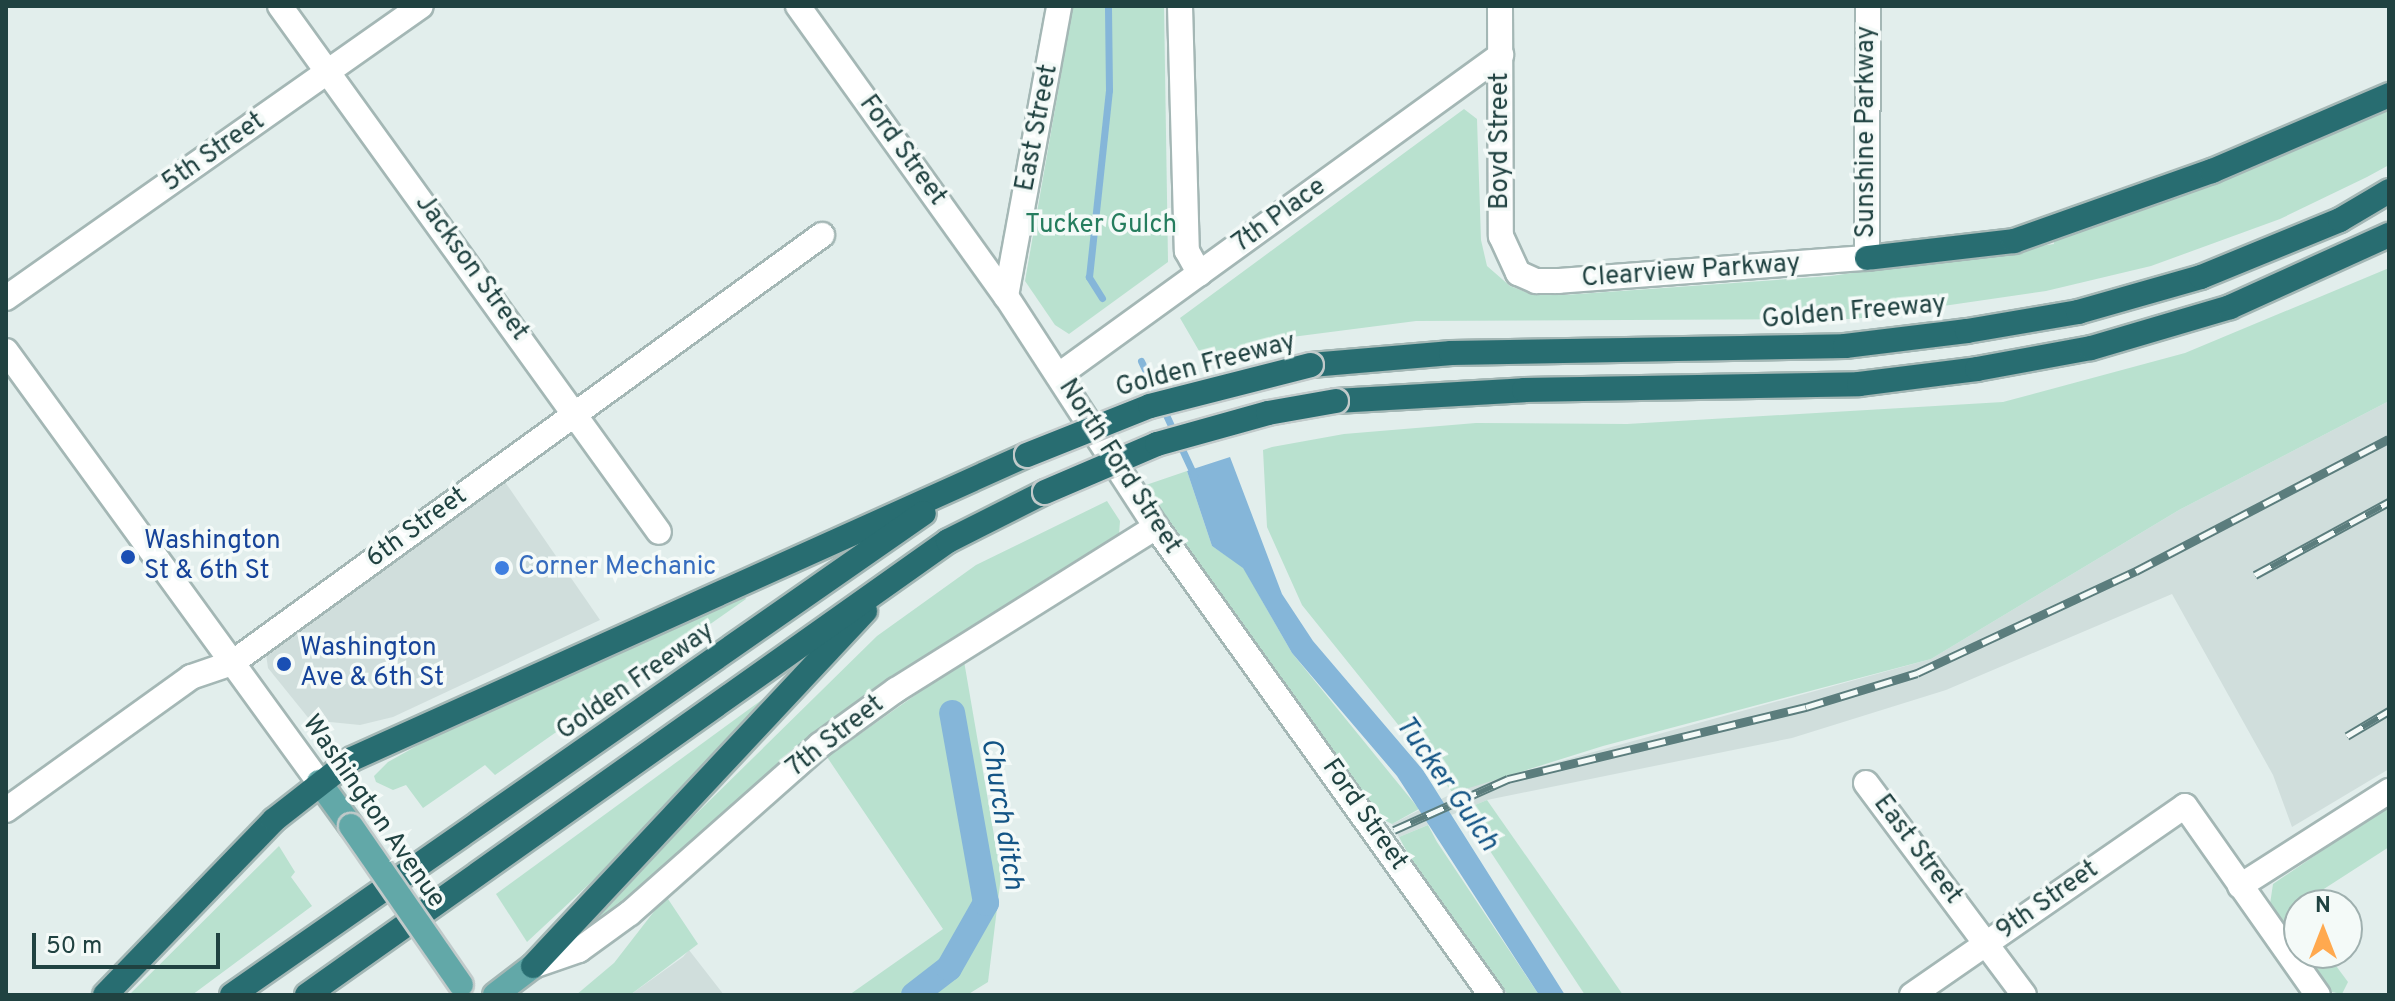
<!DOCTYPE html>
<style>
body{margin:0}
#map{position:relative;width:2395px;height:1001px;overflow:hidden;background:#e2eeec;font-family:Overpass,sans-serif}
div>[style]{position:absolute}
.built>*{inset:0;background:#d0dedc}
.green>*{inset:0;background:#b9e1cf}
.water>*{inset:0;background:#85b6d9}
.stream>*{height:7px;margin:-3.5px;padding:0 3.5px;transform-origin:3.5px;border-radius:3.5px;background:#85b6d9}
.canal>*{height:26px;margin:-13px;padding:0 13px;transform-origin:13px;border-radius:13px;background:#85b6d9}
.roads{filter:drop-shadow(2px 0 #a4b7b5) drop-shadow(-2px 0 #a4b7b5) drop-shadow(0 2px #a4b7b5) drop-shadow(0 -2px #a4b7b5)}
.minor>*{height:24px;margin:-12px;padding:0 12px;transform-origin:12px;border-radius:12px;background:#fff}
.major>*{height:24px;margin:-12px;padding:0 12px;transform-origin:12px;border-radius:12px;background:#62a8a8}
.highway>*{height:24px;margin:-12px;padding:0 12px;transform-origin:12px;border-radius:12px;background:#286d71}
.rail>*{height:9px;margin-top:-4.5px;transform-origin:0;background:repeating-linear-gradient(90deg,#f4faf8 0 18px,#5b7d7d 0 36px);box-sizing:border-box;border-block:2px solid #5b7d7d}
.bridges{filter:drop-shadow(2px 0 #c1caca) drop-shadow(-2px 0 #c1caca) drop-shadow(0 2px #c1caca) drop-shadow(0 -2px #c1caca)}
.major-bridge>*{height:24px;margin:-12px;padding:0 12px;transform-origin:12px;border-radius:12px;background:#62a8a8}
.highway-bridge>*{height:24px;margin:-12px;padding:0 12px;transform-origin:12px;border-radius:12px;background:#286d71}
.dots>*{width:22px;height:22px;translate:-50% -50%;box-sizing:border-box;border:4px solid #f4faf8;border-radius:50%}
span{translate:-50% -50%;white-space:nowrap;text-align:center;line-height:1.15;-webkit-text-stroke:7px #f4faf8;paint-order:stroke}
.street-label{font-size:26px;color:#204241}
.park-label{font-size:26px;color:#257d5e}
.transit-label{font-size:26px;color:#164399}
.left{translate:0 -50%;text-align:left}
.shop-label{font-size:26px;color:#366cbe}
.water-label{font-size:28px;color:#135485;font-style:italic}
.frame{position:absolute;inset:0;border:8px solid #204241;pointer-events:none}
.north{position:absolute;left:2283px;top:889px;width:80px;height:80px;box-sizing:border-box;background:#f4faf8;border:2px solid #9fb0af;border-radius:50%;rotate:0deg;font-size:22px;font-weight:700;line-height:32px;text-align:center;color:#204241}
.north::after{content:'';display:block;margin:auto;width:28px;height:36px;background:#ffa94f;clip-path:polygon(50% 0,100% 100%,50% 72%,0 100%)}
.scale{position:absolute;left:32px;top:933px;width:188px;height:36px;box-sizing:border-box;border:4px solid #204241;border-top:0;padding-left:10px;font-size:24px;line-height:28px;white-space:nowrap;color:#204241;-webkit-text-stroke:6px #f4faf8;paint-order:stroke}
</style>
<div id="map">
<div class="built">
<i style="clip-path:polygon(2389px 401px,2389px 769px,2292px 827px,2273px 775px,2172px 594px,1946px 690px,1792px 738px,1487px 800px,1399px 837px,1392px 824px,1463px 788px,1931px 659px,2179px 510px)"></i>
<i style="clip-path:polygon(505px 482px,600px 620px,393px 717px,360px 725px,310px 720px,268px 668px,266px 654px)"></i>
<i style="clip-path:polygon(689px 950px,724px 995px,630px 995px,683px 957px)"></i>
</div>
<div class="green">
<i style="clip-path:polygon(1073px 6px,1164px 6px,1168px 262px,1069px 334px,1055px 325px,1025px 281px)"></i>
<i style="clip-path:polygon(2389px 106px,2389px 165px,2367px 177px,2280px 219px,2151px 266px,2046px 291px,1854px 319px,1416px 321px,1284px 338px,1202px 356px,1180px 318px,1464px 109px,1477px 119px,1481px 240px,1487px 266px,1510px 286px,1533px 295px,1564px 295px,1831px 276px,2054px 244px,2053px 233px)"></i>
<i style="clip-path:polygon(2389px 268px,2389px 401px,2179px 510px,1931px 659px,1603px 746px,1453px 793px,1302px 605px,1267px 527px,1263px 450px,1272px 447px,1344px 434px,1476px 423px,1627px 424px,2003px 402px,2185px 353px)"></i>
<i style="clip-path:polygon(1187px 471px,1212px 546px,1243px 567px,1292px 653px,1419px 809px,1392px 824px,1380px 818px,1143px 486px)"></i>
<i style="clip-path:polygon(1107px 501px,1120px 521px,1119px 535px,874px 691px,599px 927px,574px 934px,877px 636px,976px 565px)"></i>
<i style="clip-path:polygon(743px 593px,746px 599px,495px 775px,485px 765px,423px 808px,406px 785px,393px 790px,376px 782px,374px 776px,388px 762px,484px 708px)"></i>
<i style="clip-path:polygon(964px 661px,1001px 876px,988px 982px,967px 995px,849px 995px,943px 929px,827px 757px)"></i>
<i style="clip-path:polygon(774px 691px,631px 845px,527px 942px,496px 894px)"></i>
<i style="clip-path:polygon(1487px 800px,1585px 940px,1623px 995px,1585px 995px,1463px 810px)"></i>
<i style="clip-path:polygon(2389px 805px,2389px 847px,2299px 905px,2299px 935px,2290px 933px,2270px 904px,2273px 884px)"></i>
<i style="clip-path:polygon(1428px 825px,1437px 842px,1539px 995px,1508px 995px,1415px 867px,1399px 837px)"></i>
<i style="clip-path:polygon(279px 846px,295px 872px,291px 877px,312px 906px,192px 995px,129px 995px)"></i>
<i style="clip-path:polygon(666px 896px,698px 944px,630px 995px,576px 995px,614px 963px)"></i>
<i style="clip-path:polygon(2328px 955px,2348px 982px,2342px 994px,2332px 992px,2313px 966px,2316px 956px)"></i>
</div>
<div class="water">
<i style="clip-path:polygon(1230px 457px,1282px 594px,1313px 641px,1423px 770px,1565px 995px,1539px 995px,1397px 776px,1292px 653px,1243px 568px,1212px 546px,1187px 471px)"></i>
</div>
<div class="stream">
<i style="left:1102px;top:298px;width:25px;rotate:-122deg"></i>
<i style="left:1089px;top:277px;width:188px;rotate:-83.9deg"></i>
<i style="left:1109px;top:90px;width:84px;rotate:-90.7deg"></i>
<i style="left:1141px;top:361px;width:126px;rotate:65.1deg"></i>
</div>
<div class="canal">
<i style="left:914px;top:995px;width:44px;rotate:-37.6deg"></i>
<i style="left:949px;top:968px;width:75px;rotate:-60.4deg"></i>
<i style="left:986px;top:903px;width:193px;rotate:-100.1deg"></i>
</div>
<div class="roads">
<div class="minor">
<i style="left:280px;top:6px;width:648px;rotate:54.23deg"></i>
<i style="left:798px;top:6px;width:357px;rotate:54.4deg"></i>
<i style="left:1006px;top:296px;width:275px;rotate:57deg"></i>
<i style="left:1156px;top:527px;width:576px;rotate:54.4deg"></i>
<i style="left:1180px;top:6px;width:245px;rotate:88.4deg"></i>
<i style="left:1187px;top:251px;width:26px;rotate:61deg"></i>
<i style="left:1500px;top:6px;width:230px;rotate:89.8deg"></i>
<i style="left:1501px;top:236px;width:41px;rotate:65.3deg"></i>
<i style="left:1518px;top:273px;width:20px;rotate:24deg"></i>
<i style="left:1536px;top:281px;width:22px"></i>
<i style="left:1558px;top:281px;width:310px;rotate:-4.3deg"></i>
<i style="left:1867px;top:258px;width:252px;rotate:-89.8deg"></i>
<i style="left:1006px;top:296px;width:295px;rotate:-79.6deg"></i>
<i style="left:6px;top:298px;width:507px;rotate:-35.13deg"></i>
<i style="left:6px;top:351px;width:533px;rotate:54.01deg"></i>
<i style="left:1059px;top:375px;width:546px;rotate:-35.9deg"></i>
<i style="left:1866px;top:783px;width:264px;rotate:53.3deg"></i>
<i style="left:6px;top:810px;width:228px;rotate:-35.7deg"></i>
<i style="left:191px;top:677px;width:43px;rotate:-18.9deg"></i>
<i style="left:232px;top:663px;width:729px;rotate:-35.96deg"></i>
<i style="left:2240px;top:886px;width:177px;rotate:-32.5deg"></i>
<i style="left:533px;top:966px;width:49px;rotate:-19.2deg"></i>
<i style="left:579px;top:950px;width:63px;rotate:-36deg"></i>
<i style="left:630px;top:913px;width:254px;rotate:-41.5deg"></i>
<i style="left:820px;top:745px;width:94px;rotate:-35.9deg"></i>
<i style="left:896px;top:690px;width:307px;rotate:-32.1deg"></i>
<i style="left:1912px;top:995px;width:332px;rotate:-34.7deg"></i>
<i style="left:2185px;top:806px;width:231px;rotate:54.9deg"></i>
</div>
<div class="major">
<i style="left:319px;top:782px;width:54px;rotate:54deg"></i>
<i style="left:495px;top:995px;width:48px;rotate:-37.3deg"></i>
</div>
<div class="highway">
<i style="left:1867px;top:258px;width:148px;rotate:-6.6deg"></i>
<i style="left:2014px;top:241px;width:210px;rotate:-19.5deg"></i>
<i style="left:2212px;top:171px;width:193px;rotate:-23.2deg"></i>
<i style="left:1311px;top:365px;width:141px;rotate:-4.9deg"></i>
<i style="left:1451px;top:353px;width:394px;rotate:-1deg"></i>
<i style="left:1845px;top:346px;width:123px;rotate:-7deg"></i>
<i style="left:1967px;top:331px;width:113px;rotate:-9.7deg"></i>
<i style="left:2078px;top:312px;width:128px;rotate:-15.9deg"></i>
<i style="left:2201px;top:277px;width:150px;rotate:-22.3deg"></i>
<i style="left:2340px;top:220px;width:57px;rotate:-30.6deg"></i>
<i style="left:1336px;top:401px;width:188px;rotate:-3.3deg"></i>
<i style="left:1524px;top:390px;width:335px;rotate:-1deg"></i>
<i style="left:1859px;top:384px;width:119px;rotate:-7.2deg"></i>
<i style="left:1977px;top:369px;width:116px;rotate:-10.4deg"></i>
<i style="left:2091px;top:348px;width:145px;rotate:-16.4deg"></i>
<i style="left:2230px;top:307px;width:175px;rotate:-24.4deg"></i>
<i style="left:533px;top:966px;width:486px;rotate:-46.9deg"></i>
<i style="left:105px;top:995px;width:243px;rotate:-46deg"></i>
<i style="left:274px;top:820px;width:99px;rotate:-38deg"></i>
<i style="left:352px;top:759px;width:740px;rotate:-24.25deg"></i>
<i style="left:232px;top:995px;width:843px;rotate:-34.86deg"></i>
<i style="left:307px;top:995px;width:785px;rotate:-35.31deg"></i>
<i style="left:948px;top:541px;width:109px;rotate:-26.8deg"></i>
</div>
</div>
<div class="rail">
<i style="left:2255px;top:575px;width:153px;rotate:-28.6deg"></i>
<i style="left:2347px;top:736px;width:49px;rotate:-30.8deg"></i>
<i style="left:1394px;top:830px;width:125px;rotate:-24.1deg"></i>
<i style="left:1508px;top:779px;width:307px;rotate:-13.6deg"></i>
<i style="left:1806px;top:707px;width:116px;rotate:-17deg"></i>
<i style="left:1917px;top:673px;width:242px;rotate:-25deg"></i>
<i style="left:2136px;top:571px;width:285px;rotate:-27.6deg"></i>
</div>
<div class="bridges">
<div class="major-bridge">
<i style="left:351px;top:826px;width:193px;rotate:55.3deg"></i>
</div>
<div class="highway-bridge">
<i style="left:1027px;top:455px;width:132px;rotate:-21.7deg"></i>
<i style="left:1150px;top:406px;width:166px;rotate:-14.3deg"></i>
<i style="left:1045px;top:492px;width:122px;rotate:-23.2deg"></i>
<i style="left:1157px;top:444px;width:115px;rotate:-15.6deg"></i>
<i style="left:1268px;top:413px;width:69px;rotate:-10deg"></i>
</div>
</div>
<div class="dots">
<i style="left:128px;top:557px;background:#1a4fb4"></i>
<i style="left:502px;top:568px;background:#3f7fe0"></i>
<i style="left:284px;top:664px;background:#1a4fb4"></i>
</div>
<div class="street-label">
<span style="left:1038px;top:128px;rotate:-79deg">East Street</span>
<span style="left:1867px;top:132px;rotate:-90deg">Sunshine Parkway</span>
<span style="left:1501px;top:141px;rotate:-90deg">Boyd Street</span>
<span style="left:902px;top:151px;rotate:54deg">Ford Street</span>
<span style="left:214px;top:153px;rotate:-35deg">5th Street</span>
<span style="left:1280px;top:216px;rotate:-36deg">7th Place</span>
<span style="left:471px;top:268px;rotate:54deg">Jackson Street</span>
<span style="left:1691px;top:272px;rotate:-4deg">Clearview Parkway</span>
<span style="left:1854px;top:313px;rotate:-5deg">Golden Freeway</span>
<span style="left:1206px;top:366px;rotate:-15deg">Golden Freeway</span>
<span style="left:1119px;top:467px;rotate:57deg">North Ford Street</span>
<span style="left:417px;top:528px;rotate:-36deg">6th Street</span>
<span style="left:636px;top:682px;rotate:-35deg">Golden Freeway</span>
<span style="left:836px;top:737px;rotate:-38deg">7th Street</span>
<span style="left:373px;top:812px;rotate:55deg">Washington Avenue</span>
<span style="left:1364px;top:815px;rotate:55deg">Ford Street</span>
<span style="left:1917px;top:850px;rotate:53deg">East Street</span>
<span style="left:2048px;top:901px;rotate:-35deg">9th Street</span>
</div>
<div class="park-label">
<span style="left:1101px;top:226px">Tucker Gulch</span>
</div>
<div class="transit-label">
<span class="left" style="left:144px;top:557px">Washington<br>St &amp; 6th St</span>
<span class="left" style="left:300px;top:664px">Washington<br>Ave &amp; 6th St</span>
</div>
<div class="shop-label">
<span class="left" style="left:518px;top:568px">Corner Mechanic</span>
</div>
<div class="water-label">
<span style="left:1446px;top:784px;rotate:55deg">Tucker Gulch</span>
<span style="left:1001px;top:814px;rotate:81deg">Church ditch</span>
</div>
<div class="frame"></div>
<div class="north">N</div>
<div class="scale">50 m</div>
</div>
